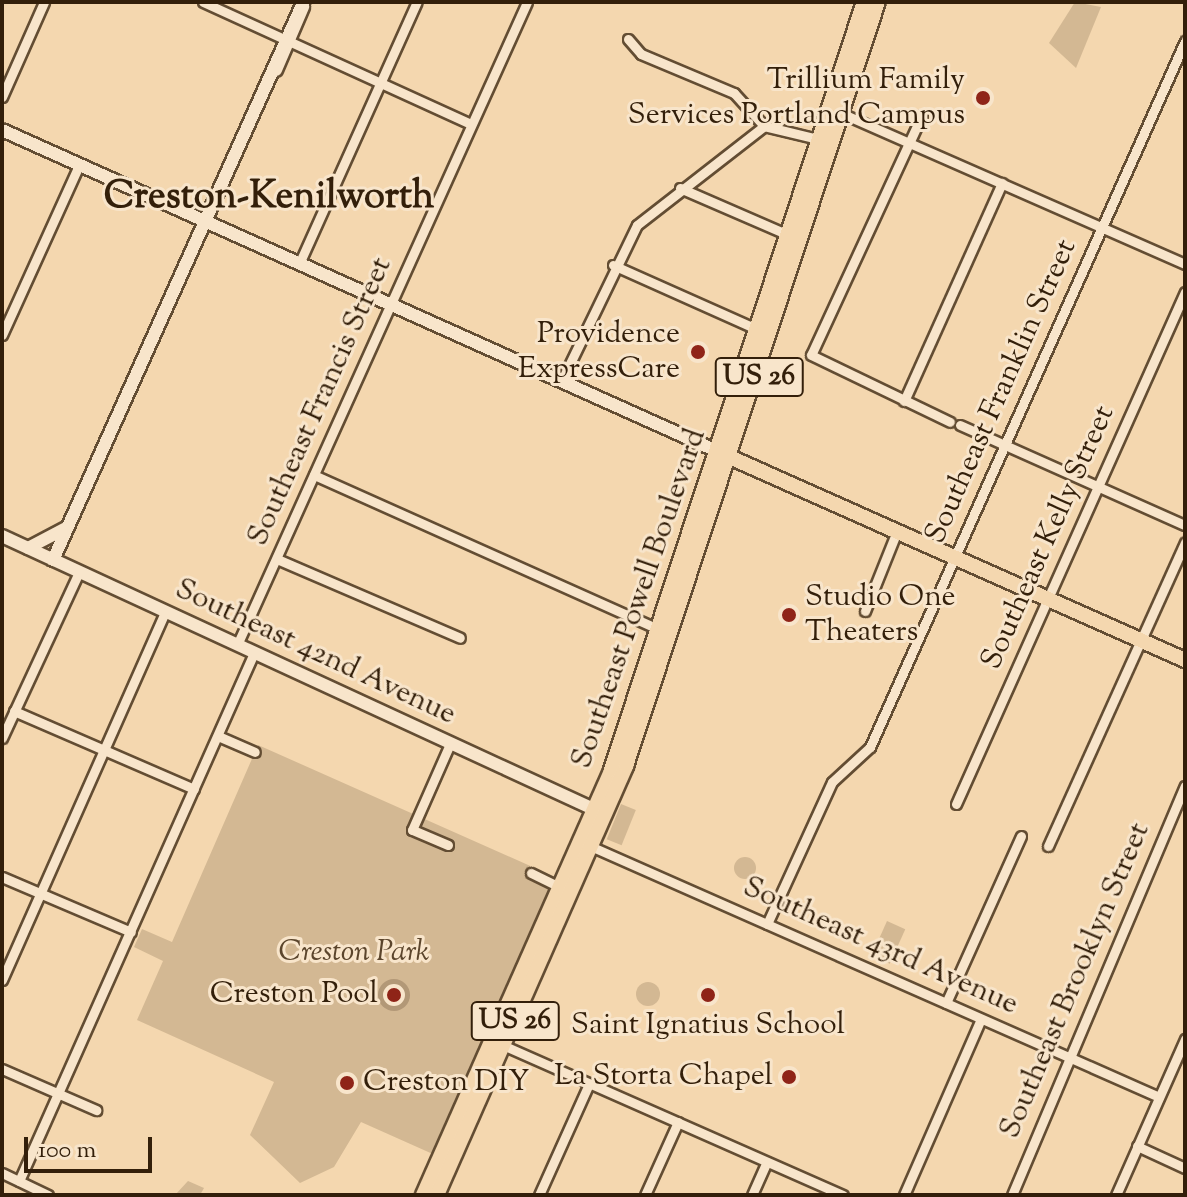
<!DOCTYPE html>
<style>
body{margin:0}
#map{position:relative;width:1187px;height:1197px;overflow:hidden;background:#f4d7af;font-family:"Sorts Mill Goudy",serif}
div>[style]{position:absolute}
.green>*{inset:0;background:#d3b893;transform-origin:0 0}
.round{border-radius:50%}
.water>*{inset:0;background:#b29877}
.roads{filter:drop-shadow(2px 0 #634d33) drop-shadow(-2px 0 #634d33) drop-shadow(0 2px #634d33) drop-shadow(0 -2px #634d33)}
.street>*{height:9px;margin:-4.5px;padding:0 4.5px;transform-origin:4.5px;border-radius:4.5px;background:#f8e5cb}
.secondary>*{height:12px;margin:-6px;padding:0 6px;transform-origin:6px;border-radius:6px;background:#f8e5cb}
.primary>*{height:14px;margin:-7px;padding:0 7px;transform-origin:7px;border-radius:7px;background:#f4d7af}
.dots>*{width:22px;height:22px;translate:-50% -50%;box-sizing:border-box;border:4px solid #f8e5cb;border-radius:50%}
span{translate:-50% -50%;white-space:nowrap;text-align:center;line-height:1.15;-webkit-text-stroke:6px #f8e5cb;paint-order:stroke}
.shield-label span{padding:2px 6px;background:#f8e5cb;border:2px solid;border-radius:6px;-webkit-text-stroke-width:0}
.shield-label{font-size:28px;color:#331f0a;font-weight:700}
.poi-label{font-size:30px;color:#331f0a}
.right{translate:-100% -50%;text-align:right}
.left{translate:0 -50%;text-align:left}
.street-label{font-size:30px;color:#331f0a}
.park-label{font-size:30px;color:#5b452c;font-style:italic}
.district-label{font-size:38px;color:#331f0a;font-weight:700}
.frame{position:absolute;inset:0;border:4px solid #331f0a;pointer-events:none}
.scale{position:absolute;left:24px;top:1137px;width:128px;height:36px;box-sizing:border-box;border:4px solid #331f0a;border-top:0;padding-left:10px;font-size:24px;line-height:28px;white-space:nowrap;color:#331f0a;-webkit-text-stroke:6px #f8e5cb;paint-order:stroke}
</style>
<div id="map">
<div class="green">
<i style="clip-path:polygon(1075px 2px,1101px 7px,1076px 68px,1049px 43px)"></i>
<i style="clip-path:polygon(258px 745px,555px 877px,435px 1155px,361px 1122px,334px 1167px,300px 1183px,250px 1135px,274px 1082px,137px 1020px,163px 961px,134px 947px,142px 929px,172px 942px)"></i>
<i style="left:621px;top:804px;width:16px;height:38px;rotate:22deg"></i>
<i class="round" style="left:734px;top:857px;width:22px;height:22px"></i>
<i style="left:887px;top:921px;width:20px;height:38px;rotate:24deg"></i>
<i class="round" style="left:636px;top:982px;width:24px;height:24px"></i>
<i style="clip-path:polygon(188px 1181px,204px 1188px,200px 1195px,175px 1195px)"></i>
</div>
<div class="water">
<i class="round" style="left:378px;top:979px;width:32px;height:32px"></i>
</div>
<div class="roads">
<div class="street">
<i style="left:203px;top:2px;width:294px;rotate:24.5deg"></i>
<i style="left:628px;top:39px;width:20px;rotate:49deg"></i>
<i style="left:641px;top:54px;width:101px;rotate:22.8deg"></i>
<i style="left:734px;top:93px;width:45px;rotate:47.7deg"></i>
<i style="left:2px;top:97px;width:104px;rotate:-66.1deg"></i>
<i style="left:841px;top:113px;width:376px;rotate:23.7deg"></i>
<i style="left:922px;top:115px;width:264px;rotate:114.8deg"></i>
<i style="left:811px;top:355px;width:154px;rotate:25.7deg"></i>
<i style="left:764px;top:126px;width:56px;rotate:13.5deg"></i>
<i style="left:680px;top:188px;width:121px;rotate:23.4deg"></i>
<i style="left:299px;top:264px;width:287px;rotate:-65.8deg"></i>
<i style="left:613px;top:265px;width:158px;rotate:24deg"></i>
<i style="left:2px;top:335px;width:187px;rotate:-65.6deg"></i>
<i style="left:562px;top:380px;width:172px;rotate:-64.2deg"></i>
<i style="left:637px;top:225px;width:161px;rotate:-37.9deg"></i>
<i style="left:904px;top:401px;width:239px;rotate:-65.8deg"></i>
<i style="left:960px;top:425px;width:246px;rotate:24deg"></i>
<i style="left:314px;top:475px;width:381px;rotate:24.1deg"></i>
<i style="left:277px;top:559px;width:199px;rotate:23.3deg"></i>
<i style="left:865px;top:611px;width:86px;rotate:-68.2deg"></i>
<i style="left:237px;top:645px;width:705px;rotate:-65.72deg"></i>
<i style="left:14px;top:711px;width:196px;rotate:23.4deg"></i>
<i style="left:218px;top:736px;width:40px;rotate:23.4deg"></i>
<i style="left:2px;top:738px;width:183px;rotate:-65.1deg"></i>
<i style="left:956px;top:804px;width:561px;rotate:-65.9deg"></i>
<i style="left:448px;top:845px;width:39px;rotate:-157deg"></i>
<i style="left:412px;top:830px;width:94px;rotate:-66.2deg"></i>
<i style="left:588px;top:845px;width:624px;rotate:23.81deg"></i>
<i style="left:1048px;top:846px;width:333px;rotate:-65.7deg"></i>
<i style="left:531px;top:873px;width:37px;rotate:26deg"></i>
<i style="left:2px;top:877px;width:140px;rotate:23.1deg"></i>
<i style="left:767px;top:924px;width:156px;rotate:-65.4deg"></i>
<i style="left:832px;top:782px;width:52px;rotate:-42.6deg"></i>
<i style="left:870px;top:747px;width:773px;rotate:-65.95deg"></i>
<i style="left:2px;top:980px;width:402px;rotate:-66.1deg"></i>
<i style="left:946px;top:1003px;width:183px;rotate:-65.8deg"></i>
<i style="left:498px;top:1043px;width:377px;rotate:23.8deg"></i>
<i style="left:2px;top:1069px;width:103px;rotate:23.6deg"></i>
<i style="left:1137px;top:1146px;width:53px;rotate:24.6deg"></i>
<i style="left:2px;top:1173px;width:51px;rotate:25.6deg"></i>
<i style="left:19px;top:1181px;width:578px;rotate:-66.01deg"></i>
<i style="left:539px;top:1195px;width:122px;rotate:-65.8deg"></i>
<i style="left:645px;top:1195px;width:80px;rotate:-65.7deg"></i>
<i style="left:752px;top:1195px;width:36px;rotate:-66deg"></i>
<i style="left:904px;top:1195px;width:192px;rotate:-66.4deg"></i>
<i style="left:1012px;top:1195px;width:444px;rotate:-67.1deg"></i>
<i style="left:1116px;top:1195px;width:171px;rotate:-66.1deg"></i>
</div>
<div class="secondary">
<i style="left:276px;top:70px;width:69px;rotate:-66.8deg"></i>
<i style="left:2px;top:130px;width:784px;rotate:24.18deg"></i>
<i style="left:2px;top:536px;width:661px;rotate:24.78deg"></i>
<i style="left:28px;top:548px;width:45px;rotate:-27.7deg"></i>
<i style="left:53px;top:560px;width:611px;rotate:-65.83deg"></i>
</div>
<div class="primary">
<i style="left:725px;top:455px;width:504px;rotate:24.02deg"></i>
<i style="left:423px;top:1195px;width:465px;rotate:-66.1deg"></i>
<i style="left:611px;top:770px;width:809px;rotate:-71.77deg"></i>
<i style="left:437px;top:1195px;width:469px;rotate:-66.2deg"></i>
<i style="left:626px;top:766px;width:804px;rotate:-71.75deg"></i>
</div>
</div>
<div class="dots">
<i style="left:983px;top:98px;background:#8f2418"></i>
<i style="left:698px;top:352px;background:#8f2418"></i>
<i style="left:789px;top:615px;background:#8f2418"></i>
<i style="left:394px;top:995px;background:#8f2418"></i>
<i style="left:708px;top:995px;background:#8f2418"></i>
<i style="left:789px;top:1077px;background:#8f2418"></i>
<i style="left:347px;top:1083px;background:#8f2418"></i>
</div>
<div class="shield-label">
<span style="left:759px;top:377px">US 26</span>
<span style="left:515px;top:1021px">US 26</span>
</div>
<div class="poi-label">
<span class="right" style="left:965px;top:98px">Trillium Family<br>Services Portland Campus</span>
<span class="right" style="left:680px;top:352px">Providence<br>ExpressCare</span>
<span class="left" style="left:805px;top:615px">Studio One<br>Theaters</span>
<span class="right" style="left:378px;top:995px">Creston Pool</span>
<span style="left:708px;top:1026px">Saint Ignatius School</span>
<span class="right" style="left:773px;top:1077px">La Storta Chapel</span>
<span class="left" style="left:363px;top:1083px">Creston DIY</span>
</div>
<div class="street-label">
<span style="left:1002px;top:392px;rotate:-66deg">Southeast Franklin Street</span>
<span style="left:321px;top:402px;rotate:-66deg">Southeast Francis Street</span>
<span style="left:1049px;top:538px;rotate:-66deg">Southeast Kelly Street</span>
<span style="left:640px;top:599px;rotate:-71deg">Southeast Powell Boulevard</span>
<span style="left:315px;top:653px;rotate:25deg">Southeast 42nd Avenue</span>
<span style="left:880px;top:947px;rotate:24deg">Southeast 43rd Avenue</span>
<span style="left:1076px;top:981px;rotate:-67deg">Southeast Brooklyn Street</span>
</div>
<div class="park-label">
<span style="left:354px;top:953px">Creston Park</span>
</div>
<div class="district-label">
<span style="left:269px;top:199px">Creston-Kenilworth</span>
</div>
<div class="frame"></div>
<div class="scale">100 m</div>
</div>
